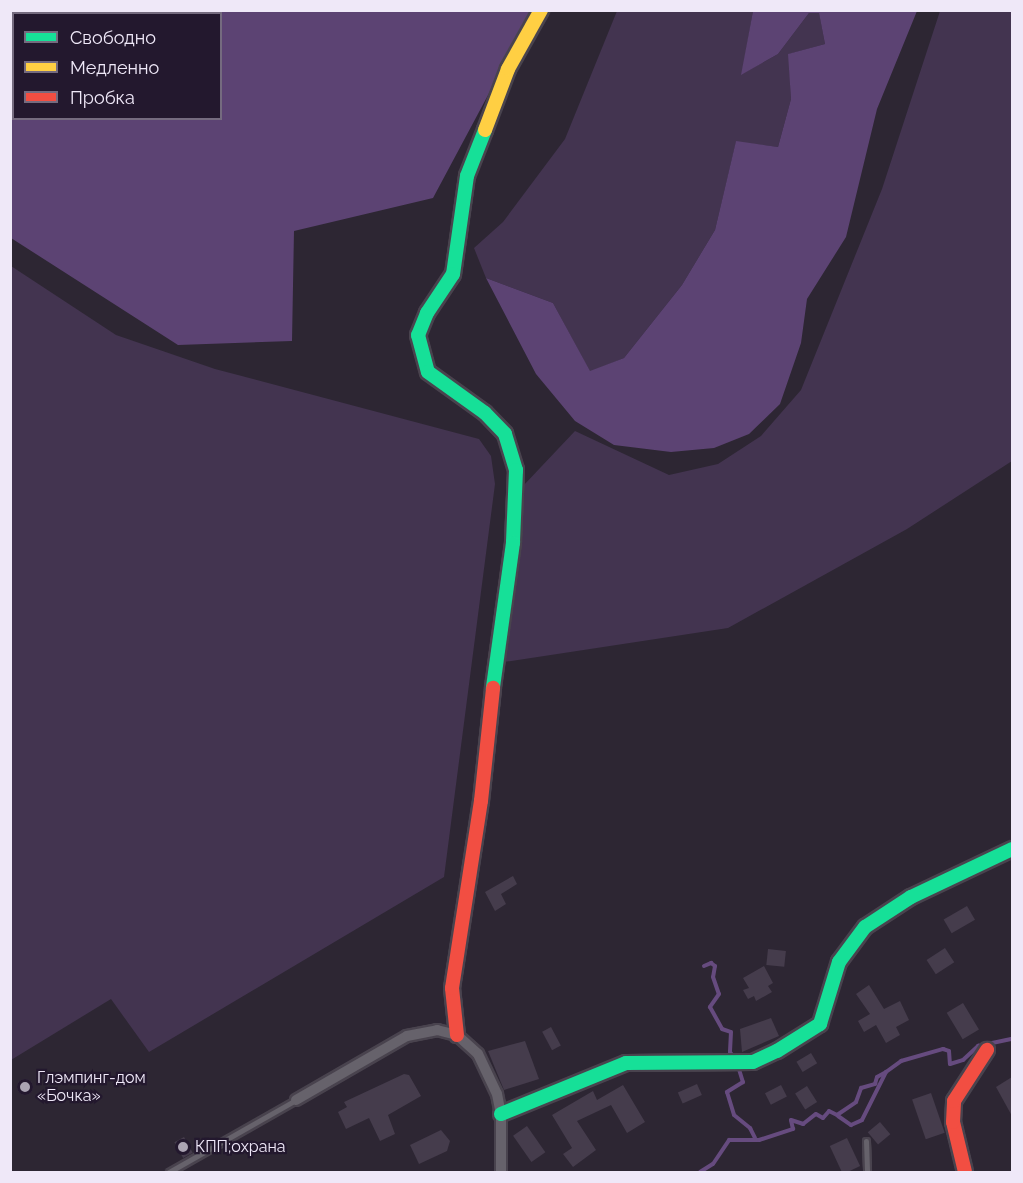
<!DOCTYPE html>
<meta charset="utf-8">
<style>
body{margin:0}
#map{position:relative;width:1023px;height:1183px;overflow:hidden;background:#2d2633;font-family:Raleway,sans-serif}
div>[style]{position:absolute}
.green>*{inset:0;background:#433450}
.forest>*{inset:0;background:#5c4373}
.stream>*{height:4px;margin:-2px;padding:0 2px;transform-origin:2px;border-radius:2px;background:#664b7f}
.building>*{inset:0;background:#453c4c;transform-origin:0 0}
.round{border-radius:50%}
.roads{filter:drop-shadow(2px 0 #49434e) drop-shadow(-2px 0 #49434e) drop-shadow(0 2px #49434e) drop-shadow(0 -2px #49434e)}
.lane>*{height:5px;margin:-2.5px;padding:0 2.5px;transform-origin:2.5px;border-radius:2.5px;background:#66626b}
.street>*{height:10px;margin:-5px;padding:0 5px;transform-origin:5px;border-radius:5px;background:#66626b}
.fast>*{height:14px;margin:-7px;padding:0 7px;transform-origin:7px;border-radius:7px;background:#16e098}
.slow>*{height:14px;margin:-7px;padding:0 7px;transform-origin:7px;border-radius:7px;background:#ffcf43}
.jam>*{height:14px;margin:-7px;padding:0 7px;transform-origin:7px;border-radius:7px;background:#f24e42}
.dots>*{width:16px;height:16px;translate:-50% -50%;box-sizing:border-box;border:3px solid #23182e;border-radius:50%}
span{translate:-50% -50%;white-space:nowrap;text-align:center;line-height:1.15;-webkit-text-stroke:4.5px #23182e;paint-order:stroke}
.poi-label{font-size:16px;color:#efe8f8}
.left{translate:0 -50%;text-align:left}
.frame{position:absolute;inset:0;border:12px solid #efe8f8;pointer-events:none}
.legend{position:absolute;left:12px;top:12px;width:210px;height:108px;box-sizing:border-box;background:#23182e;border:2px solid #756b7f;margin:0;padding:8px 10px;list-style:none;font-size:18px;color:#efe8f8}
.legend li{display:flex;align-items:center;gap:12px;height:30px}
.legend b{width:30px;border:2px solid #756b7f}
</style>
<div id="map">
<div class="green">
<i style="clip-path:polygon(617px 11px,753px 11px,742px 74px,778px 54px,809px 13px,819px 12px,825px 44px,789px 54px,791px 99px,778px 147px,736px 142px,715px 230px,682px 285px,624px 358px,590px 372px,553px 303px,486px 278px,474px 248px,503px 222px,565px 139px)"></i>
<i style="clip-path:polygon(940px 11px,1012px 11px,1012px 461px,907px 529px,728px 628px,504px 662px,523px 486px,575px 431px,669px 475px,718px 464px,761px 436px,801px 390px,882px 189px)"></i>
<i style="clip-path:polygon(11px 266px,116px 335px,215px 369px,479px 439px,491px 456px,495px 484px,444px 877px,149px 1052px,111px 999px,11px 1060px)"></i>
</div>
<div class="forest">
<i style="clip-path:polygon(evenodd,10px 11px,533px 11px,433px 198px,294px 231px,292px 341px,178px 345px,11px 238px,10px 11px,14px 14px,220px 14px,220px 118px,14px 118px,14px 14px)"></i>
<i style="clip-path:polygon(753px 11px,917px 11px,877px 109px,846px 237px,807px 299px,801px 343px,780px 404px,749px 434px,714px 448px,671px 452px,614px 445px,575px 421px,536px 374px,486px 278px,553px 303px,590px 371px,624px 358px,682px 285px,715px 230px,736px 141px,778px 147px,791px 99px,788px 54px,825px 44px,819px 13px,809px 13px,778px 54px,741px 75px)"></i>
</div>
<div class="stream">
<i style="left:704px;top:966px;width:8px;rotate:-23deg"></i>
<i style="left:711px;top:963px;width:5px;rotate:37deg"></i>
<i style="left:715px;top:966px;width:11px;rotate:100deg"></i>
<i style="left:713px;top:977px;width:18px;rotate:71deg"></i>
<i style="left:719px;top:994px;width:16px;rotate:125deg"></i>
<i style="left:710px;top:1007px;width:25px;rotate:61deg"></i>
<i style="left:722px;top:1029px;width:9px;rotate:18deg"></i>
<i style="left:731px;top:1032px;width:20px;rotate:93deg"></i>
<i style="left:730px;top:1052px;width:7px;rotate:56deg"></i>
<i style="left:738px;top:1066px;width:17px;rotate:73deg"></i>
<i style="left:743px;top:1082px;width:19px;rotate:148deg"></i>
<i style="left:727px;top:1092px;width:24px;rotate:73deg"></i>
<i style="left:734px;top:1115px;width:21px;rotate:39deg"></i>
<i style="left:750px;top:1128px;width:11px;rotate:63deg"></i>
<i style="left:838px;top:1116px;width:16px;rotate:35deg"></i>
<i style="left:851px;top:1125px;width:12px;rotate:-24deg"></i>
<i style="left:862px;top:1120px;width:54px;rotate:-63.4deg"></i>
<i style="left:886px;top:1072px;width:19px;rotate:-36deg"></i>
<i style="left:901px;top:1061px;width:44px;rotate:-15.9deg"></i>
<i style="left:943px;top:1049px;width:6px;rotate:18deg"></i>
<i style="left:949px;top:1051px;width:13px;rotate:86deg"></i>
<i style="left:950px;top:1064px;width:14px;rotate:-17deg"></i>
<i style="left:963px;top:1060px;width:21px;rotate:-43deg"></i>
<i style="left:978px;top:1046px;width:35px;rotate:-12deg"></i>
<i style="left:700px;top:1172px;width:15px;rotate:-32deg"></i>
<i style="left:713px;top:1164px;width:29px;rotate:-56deg"></i>
<i style="left:729px;top:1140px;width:30px"></i>
<i style="left:759px;top:1140px;width:36px;rotate:-18deg"></i>
<i style="left:793px;top:1129px;width:9px;rotate:-103deg"></i>
<i style="left:791px;top:1120px;width:13px;rotate:18deg"></i>
<i style="left:803px;top:1124px;width:16px;rotate:-38deg"></i>
<i style="left:816px;top:1114px;width:8px;rotate:30deg"></i>
<i style="left:823px;top:1118px;width:9px;rotate:-49deg"></i>
<i style="left:829px;top:1111px;width:9px;rotate:27deg"></i>
<i style="left:837px;top:1115px;width:23px;rotate:-34deg"></i>
<i style="left:856px;top:1102px;width:15px;rotate:-70deg"></i>
<i style="left:861px;top:1088px;width:15px;rotate:-16deg"></i>
<i style="left:875px;top:1084px;width:7px;rotate:-74deg"></i>
<i style="left:877px;top:1077px;width:10px;rotate:-29deg"></i>
</div>
<div class="building">
<i style="clip-path:polygon(513px 876px,517px 884px,501px 894px,506px 904px,495px 911px,485px 892px)"></i>
<i style="left:967px;top:906px;width:16px;height:27px;rotate:60deg"></i>
<i style="left:945px;top:948px;width:17px;height:22px;rotate:57deg"></i>
<i style="left:768px;top:949px;width:18px;height:16px;rotate:6deg"></i>
<i style="clip-path:polygon(764px 966px,773px 983px,768px 986px,772px 992px,756px 1001px,754px 996px,748px 999px,743px 990px,749px 988px,743px 978px)"></i>
<i style="clip-path:polygon(869px 985px,884px 1009px,900px 1001px,909px 1020px,896px 1027px,900px 1035px,886px 1043px,876px 1025px,864px 1032px,858px 1021px,870px 1014px,856px 994px)"></i>
<i style="left:963px;top:1003px;width:31px;height:19px;rotate:59deg"></i>
<i style="clip-path:polygon(771px 1018px,779px 1036px,742px 1052px,740px 1029px)"></i>
<i style="left:551px;top:1027px;width:21px;height:10px;rotate:62deg"></i>
<i style="clip-path:polygon(525px 1041px,539px 1079px,504px 1090px,488px 1051px)"></i>
<i style="left:811px;top:1053px;width:12px;height:17px;rotate:59deg"></i>
<i style="clip-path:polygon(404px 1074px,409px 1075px,421px 1096px,388px 1115px,395px 1134px,380px 1141px,369px 1118px,346px 1129px,338px 1112px,347px 1107px,344px 1102px)"></i>
<i style="clip-path:polygon(1012px 1077px,1012px 1116px,996px 1087px)"></i>
<i class="round" style="left:17px;top:1079px;width:16px;height:16px"></i>
<i style="left:697px;top:1084px;width:12px;height:21px;rotate:66deg"></i>
<i style="clip-path:polygon(623px 1085px,645px 1122px,627px 1133px,611px 1105px,577px 1121px,596px 1150px,573px 1167px,563px 1154px,572px 1148px,552px 1115px,593px 1091px,597px 1100px)"></i>
<i style="left:781px;top:1085px;width:13px;height:18px;rotate:63deg"></i>
<i style="left:807px;top:1086px;width:19px;height:14px;rotate:58deg"></i>
<i style="left:931px;top:1093px;width:42px;height:20px;rotate:71deg"></i>
<i style="left:880px;top:1122px;width:16px;height:16px;rotate:50deg"></i>
<i style="left:527px;top:1126px;width:32px;height:17px;rotate:55deg"></i>
<i style="clip-path:polygon(441px 1130px,450px 1141px,447px 1151px,419px 1164px,410px 1145px)"></i>
<i style="left:184px;top:1137px;width:18px;height:11px;rotate:61deg"></i>
<i style="left:847px;top:1138px;width:31px;height:19px;rotate:65deg"></i>
</div>
<div class="roads">
<div class="lane">
<i style="left:866px;top:1141px;width:31px;rotate:88deg"></i>
<i style="left:169px;top:1172px;width:146px;rotate:-29.6deg"></i>
</div>
<div class="street">
<i style="left:296px;top:1100px;width:128px;rotate:-30deg"></i>
<i style="left:407px;top:1036px;width:31px;rotate:-11deg"></i>
<i style="left:437px;top:1030px;width:21px;rotate:14deg"></i>
<i style="left:457px;top:1035px;width:28px;rotate:42deg"></i>
<i style="left:478px;top:1054px;width:44px;rotate:64.6deg"></i>
<i style="left:497px;top:1094px;width:20px;rotate:79deg"></i>
<i style="left:501px;top:1114px;width:58px;rotate:90deg"></i>
</div>
<div class="fast">
<i style="left:485px;top:130px;width:49px;rotate:111.4deg"></i>
<i style="left:467px;top:176px;width:99px;rotate:98.1deg"></i>
<i style="left:453px;top:274px;width:47px;rotate:123.7deg"></i>
<i style="left:427px;top:313px;width:24px;rotate:112deg"></i>
<i style="left:418px;top:335px;width:38px;rotate:75deg"></i>
<i style="left:428px;top:372px;width:70px;rotate:35.7deg"></i>
<i style="left:485px;top:413px;width:29px;rotate:46deg"></i>
<i style="left:505px;top:434px;width:38px;rotate:73deg"></i>
<i style="left:516px;top:470px;width:73px;rotate:92.4deg"></i>
<i style="left:513px;top:543px;width:146px;rotate:97.9deg"></i>
<i style="left:501px;top:1114px;width:135px;rotate:-22.2deg"></i>
<i style="left:626px;top:1063px;width:127px;rotate:-0.5deg"></i>
<i style="left:753px;top:1062px;width:26px;rotate:-25deg"></i>
<i style="left:777px;top:1051px;width:51px;rotate:-32.1deg"></i>
<i style="left:820px;top:1024px;width:65px;rotate:-73deg"></i>
<i style="left:839px;top:962px;width:44px;rotate:-53.4deg"></i>
<i style="left:865px;top:927px;width:55px;rotate:-33.1deg"></i>
<i style="left:911px;top:897px;width:112px;rotate:-25.4deg"></i>
</div>
<div class="slow">
<i style="left:485px;top:130px;width:65px;rotate:-69.3deg"></i>
<i style="left:508px;top:69px;width:68px;rotate:-60.8deg"></i>
</div>
<div class="jam">
<i style="left:457px;top:1035px;width:47px;rotate:-96.1deg"></i>
<i style="left:452px;top:988px;width:189px;rotate:-81.2deg"></i>
<i style="left:481px;top:801px;width:114px;rotate:-83.9deg"></i>
<i style="left:965px;top:1172px;width:51px;rotate:-103.5deg"></i>
<i style="left:953px;top:1122px;width:21px;rotate:-87deg"></i>
<i style="left:954px;top:1101px;width:61px;rotate:-57.1deg"></i>
</div>
</div>
<div class="dots">
<i style="left:25px;top:1087px;background:#aba4b3"></i>
<i style="left:183px;top:1147px;background:#aba4b3"></i>
</div>
<div class="poi-label">
<span class="left" style="left:37px;top:1087px">Глэмпинг-дом<br>«Бочка»</span>
<span class="left" style="left:195px;top:1147px">КПП;охрана</span>
</div>
<div class="frame"></div>
<ul class="legend">
<li><b style="height:8px;background:#16e098"></b>Свободно</li>
<li><b style="height:8px;background:#ffcf43"></b>Медленно</li>
<li><b style="height:8px;background:#f24e42"></b>Пробка</li>
</ul>
</div>
